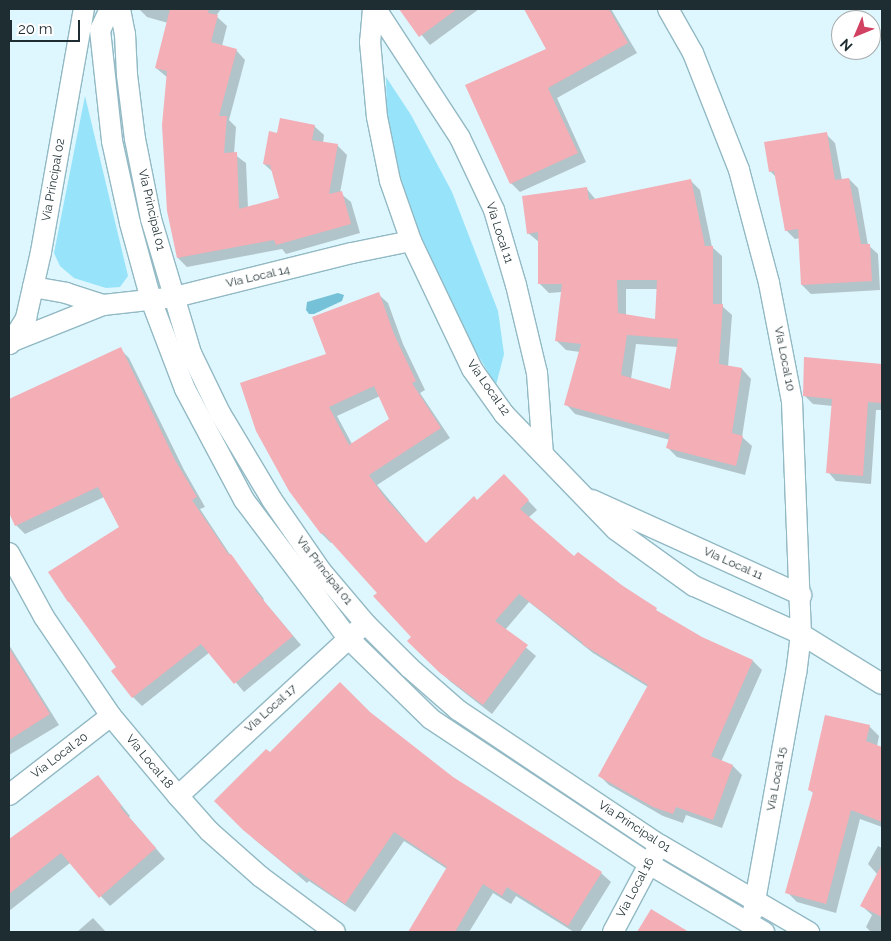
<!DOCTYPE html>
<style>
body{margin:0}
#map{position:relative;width:891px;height:941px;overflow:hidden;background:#def6fd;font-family:Raleway,sans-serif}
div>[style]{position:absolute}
.green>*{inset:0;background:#96e3fa}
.water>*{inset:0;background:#75c2d8}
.shadow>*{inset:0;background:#0003}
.building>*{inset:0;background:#f3aeb6}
.roads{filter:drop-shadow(1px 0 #92b9c4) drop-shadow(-1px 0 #92b9c4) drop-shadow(0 1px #92b9c4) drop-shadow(0 -1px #92b9c4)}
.street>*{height:20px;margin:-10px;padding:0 10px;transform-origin:10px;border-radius:10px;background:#fff}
span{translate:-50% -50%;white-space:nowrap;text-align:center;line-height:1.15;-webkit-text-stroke:4px #fff;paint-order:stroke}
.street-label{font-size:12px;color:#1d2d31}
.frame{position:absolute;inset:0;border:10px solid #1d2d31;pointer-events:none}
.north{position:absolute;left:831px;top:10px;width:50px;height:50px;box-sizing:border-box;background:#fff;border:1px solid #a5abad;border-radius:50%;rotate:225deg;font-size:14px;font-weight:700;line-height:20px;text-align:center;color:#1d2d31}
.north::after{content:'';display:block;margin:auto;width:18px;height:22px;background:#d14161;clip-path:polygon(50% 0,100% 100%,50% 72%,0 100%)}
.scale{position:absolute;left:10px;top:20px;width:70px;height:22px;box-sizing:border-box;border:2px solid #1d2d31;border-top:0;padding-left:6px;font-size:15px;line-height:18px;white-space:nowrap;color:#1d2d31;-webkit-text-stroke:4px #fff;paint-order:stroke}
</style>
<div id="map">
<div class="green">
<i style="clip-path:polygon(386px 77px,411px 115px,452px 192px,498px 311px,504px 354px,496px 385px,448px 306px,421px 244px,399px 172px,387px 116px)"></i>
<i style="clip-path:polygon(85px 96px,128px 276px,120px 287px,106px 288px,74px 278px,60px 266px,54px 253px)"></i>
</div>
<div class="water">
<i style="clip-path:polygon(338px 293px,344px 295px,342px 301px,314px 314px,309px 314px,306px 310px,307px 302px)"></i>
</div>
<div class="shadow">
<i style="clip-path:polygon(139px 9px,221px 9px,216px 16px,227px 26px,222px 46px,236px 50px,245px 60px,229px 120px,236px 127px,234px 154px,246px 163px,248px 208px,280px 199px,273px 172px,264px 164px,278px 134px,314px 126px,324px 135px,323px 143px,337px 145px,347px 155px,340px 193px,351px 202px,360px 233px,286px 254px,282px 249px,187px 267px,178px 258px,169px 211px,168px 78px,156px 68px,168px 23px,147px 17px)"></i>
<i style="clip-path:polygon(400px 9px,479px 9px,430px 45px)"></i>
<i style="clip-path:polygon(525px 9px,611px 9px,637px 53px,557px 98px,586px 162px,520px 192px,511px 183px,548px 49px)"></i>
<i style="clip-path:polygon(826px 134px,835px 143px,842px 180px,849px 179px,858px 188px,868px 245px,878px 254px,880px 290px,811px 294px,802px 285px,800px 238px,795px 239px,786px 230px,777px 178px,770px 171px)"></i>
<i style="clip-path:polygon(evenodd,690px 180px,700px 190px,712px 247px,722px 256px,722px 306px,732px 315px,728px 367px,742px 369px,751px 379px,742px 437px,752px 446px,745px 475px,677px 457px,668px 448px,670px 440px,575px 414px,566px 404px,580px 352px,566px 350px,556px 340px,562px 292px,549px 293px,539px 283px,539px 242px,528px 233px,587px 189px,596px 200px,690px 180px,626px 289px,658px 289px,656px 320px,626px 316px,626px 289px,690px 180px,636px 344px,678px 347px,671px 390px,631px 379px,636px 344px)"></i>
<i style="clip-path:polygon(evenodd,378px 294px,388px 303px,403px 344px,425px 390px,420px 393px,450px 438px,377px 485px,426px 544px,477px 502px,504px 475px,537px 510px,528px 518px,575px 558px,662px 615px,702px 638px,753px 661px,762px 670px,721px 762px,733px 766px,742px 775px,722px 828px,686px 815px,683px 823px,663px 816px,609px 785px,600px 776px,648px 687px,593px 653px,529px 602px,505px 630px,536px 656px,492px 714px,451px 682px,417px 650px,412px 637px,378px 593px,333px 542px,331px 543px,322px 534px,290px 490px,328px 355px,378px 294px,380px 396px,391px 419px,352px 444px,337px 416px,380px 396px)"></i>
<i style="clip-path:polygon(120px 349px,129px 358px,184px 470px,205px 507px,200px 509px,231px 556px,264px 599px,263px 600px,301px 645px,244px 692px,210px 652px,142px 706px,133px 697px,118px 667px,69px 602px,121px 527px,104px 497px,25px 534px,16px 525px,9px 510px,9px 400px)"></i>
<i style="clip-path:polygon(806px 359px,882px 366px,882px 410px,876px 410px,871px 484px,836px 481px,828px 472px,833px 406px,813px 404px,804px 395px)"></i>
<i style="clip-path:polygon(9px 645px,59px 725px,9px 755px)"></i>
<i style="clip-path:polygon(370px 714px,453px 778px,601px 873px,611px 882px,580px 932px,574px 932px,516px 896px,511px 904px,493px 893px,469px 932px,410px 932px,447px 869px,404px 841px,355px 912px,309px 881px,307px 883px,254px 839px,216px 801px,270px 754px)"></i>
<i style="clip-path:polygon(869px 726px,879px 736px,877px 746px,882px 748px,882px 827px,860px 819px,836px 913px,797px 902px,787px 892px,814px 794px,810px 790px)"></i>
<i style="clip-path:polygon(98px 776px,130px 816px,129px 817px,165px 859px,110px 906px,70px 863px,9px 911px,9px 841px)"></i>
<i style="clip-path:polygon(878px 846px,882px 848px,882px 932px,871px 932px,866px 927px,872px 915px,862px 906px,878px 875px,868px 864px)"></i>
<i style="clip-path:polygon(93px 918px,106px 932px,77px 932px)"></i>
</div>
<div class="building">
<i style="clip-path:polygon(170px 9px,209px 9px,208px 13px,218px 15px,211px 42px,237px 49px,219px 116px,227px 116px,224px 153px,237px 152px,239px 209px,279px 198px,270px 165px,263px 164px,269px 131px,277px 133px,280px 118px,315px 125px,312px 140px,338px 144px,329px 194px,342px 191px,351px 224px,276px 245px,274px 240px,177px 258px,167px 211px,162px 125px,167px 71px,155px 68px)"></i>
<i style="clip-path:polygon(399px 9px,457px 9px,419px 37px)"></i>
<i style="clip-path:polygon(524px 9px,609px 9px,628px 43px,548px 88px,578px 153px,510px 184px,465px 85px,546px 49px)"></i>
<i style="clip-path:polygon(827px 132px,835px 180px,849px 178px,861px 244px,870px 244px,872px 281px,801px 285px,798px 229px,785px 231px,774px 171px,769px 172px,764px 142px)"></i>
<i style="clip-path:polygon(evenodd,691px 179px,705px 246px,713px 246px,713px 304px,723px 304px,719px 364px,742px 368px,732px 433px,743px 436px,736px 466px,666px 448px,670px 434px,564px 405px,581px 344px,555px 341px,562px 284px,538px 284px,538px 232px,527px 234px,522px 196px,587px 187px,589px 200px,691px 179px,617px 280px,657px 280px,655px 319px,618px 313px,617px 280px,691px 179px,627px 335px,678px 339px,670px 389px,621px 375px,627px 335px)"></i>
<i style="clip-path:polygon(evenodd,379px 292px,394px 334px,416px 381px,412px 383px,441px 428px,369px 475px,386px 499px,426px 543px,474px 496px,477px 500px,504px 474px,529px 500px,520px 509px,574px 556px,578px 552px,623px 586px,657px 608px,656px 610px,702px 637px,753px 660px,711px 756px,733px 765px,713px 820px,676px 807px,673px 814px,653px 807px,598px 776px,648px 685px,582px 644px,583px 643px,519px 594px,495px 621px,528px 645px,483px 705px,440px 673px,407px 641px,411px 637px,373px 596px,377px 593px,323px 533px,321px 534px,289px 491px,256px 431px,240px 383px,326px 354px,312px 317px,379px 292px,374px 386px,389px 419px,349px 445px,329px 407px,374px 386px)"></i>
<i style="clip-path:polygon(121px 347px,175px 460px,197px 497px,192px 500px,229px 555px,231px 554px,256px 589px,255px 590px,293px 636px,234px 684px,201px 644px,132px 698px,111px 671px,116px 667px,69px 602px,68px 602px,48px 572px,119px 527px,98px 487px,15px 526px,9px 513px,9px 399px)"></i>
<i style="clip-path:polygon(804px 357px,882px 364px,882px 403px,868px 402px,863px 476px,826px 473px,832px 399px,803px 396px)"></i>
<i style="clip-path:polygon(9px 648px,50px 714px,9px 740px)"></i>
<i style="clip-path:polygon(340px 682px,370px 712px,453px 777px,602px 872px,568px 926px,507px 887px,502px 896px,483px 884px,455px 932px,408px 932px,447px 867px,394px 832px,345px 904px,299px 872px,297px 874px,243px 830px,214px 801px,266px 749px,270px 752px)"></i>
<i style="clip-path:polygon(825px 715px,870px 725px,866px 741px,882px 747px,882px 822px,851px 810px,826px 904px,785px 893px,813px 792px,808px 790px)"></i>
<i style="clip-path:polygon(98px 775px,122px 806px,120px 807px,156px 848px,99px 898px,61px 853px,9px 894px,9px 839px)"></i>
<i style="clip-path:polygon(882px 864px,882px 917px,860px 906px)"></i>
<i style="clip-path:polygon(651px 909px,689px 932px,637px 932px)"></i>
</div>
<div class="roads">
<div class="street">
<i style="left:110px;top:9px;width:23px;rotate:115deg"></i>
<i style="left:100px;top:30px;width:112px;rotate:83.8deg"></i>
<i style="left:112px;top:141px;width:84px;rotate:77.6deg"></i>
<i style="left:130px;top:223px;width:80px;rotate:74.7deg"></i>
<i style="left:151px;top:300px;width:95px;rotate:69.1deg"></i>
<i style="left:185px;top:389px;width:126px;rotate:62deg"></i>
<i style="left:244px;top:500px;width:173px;rotate:53deg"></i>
<i style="left:348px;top:638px;width:116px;rotate:44.3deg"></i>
<i style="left:431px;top:719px;width:262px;rotate:33.6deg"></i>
<i style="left:649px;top:864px;width:134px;rotate:30.6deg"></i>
<i style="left:120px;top:9px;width:25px;rotate:79deg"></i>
<i style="left:125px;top:34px;width:41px;rotate:87.2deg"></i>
<i style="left:127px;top:75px;width:64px;rotate:82.9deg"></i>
<i style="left:135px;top:139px;width:82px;rotate:78.7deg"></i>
<i style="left:151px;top:219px;width:140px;rotate:73.4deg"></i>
<i style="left:191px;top:353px;width:67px;rotate:64.2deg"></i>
<i style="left:220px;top:413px;width:101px;rotate:59.1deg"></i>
<i style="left:272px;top:500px;width:86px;rotate:55.4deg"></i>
<i style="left:321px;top:571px;width:70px;rotate:49.7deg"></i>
<i style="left:366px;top:624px;width:62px;rotate:45deg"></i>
<i style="left:410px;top:668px;width:64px;rotate:41.2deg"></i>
<i style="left:458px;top:710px;width:243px;rotate:33.8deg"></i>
<i style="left:660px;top:845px;width:173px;rotate:30.3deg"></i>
<i style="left:373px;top:9px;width:33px;rotate:95deg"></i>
<i style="left:370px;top:42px;width:75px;rotate:84.7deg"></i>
<i style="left:377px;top:117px;width:65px;rotate:78.5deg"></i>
<i style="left:390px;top:181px;width:64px;rotate:70.7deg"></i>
<i style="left:411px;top:241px;width:142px;rotate:64.5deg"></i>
<i style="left:472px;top:369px;width:55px;rotate:54.6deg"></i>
<i style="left:504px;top:414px;width:161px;rotate:46deg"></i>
<i style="left:616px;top:530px;width:96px;rotate:35.7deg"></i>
<i style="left:694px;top:586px;width:117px;rotate:24.2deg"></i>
<i style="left:801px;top:634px;width:39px;rotate:97deg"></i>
<i style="left:796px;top:673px;width:242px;rotate:100.2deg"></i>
<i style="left:376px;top:9px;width:154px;rotate:56.9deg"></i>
<i style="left:460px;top:138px;width:80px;rotate:64.7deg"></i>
<i style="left:494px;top:210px;width:78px;rotate:73.7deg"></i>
<i style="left:516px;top:285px;width:90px;rotate:76.6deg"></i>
<i style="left:537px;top:373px;width:81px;rotate:85.8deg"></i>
<i style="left:668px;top:9px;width:51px;rotate:60.4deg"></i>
<i style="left:693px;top:53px;width:126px;rotate:68.5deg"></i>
<i style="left:739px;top:170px;width:117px;rotate:75.1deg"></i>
<i style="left:769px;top:283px;width:120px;rotate:79deg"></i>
<i style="left:792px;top:401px;width:233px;rotate:87.8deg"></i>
<i style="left:801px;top:634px;width:95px;rotate:31.7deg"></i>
<i style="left:33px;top:287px;width:34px;rotate:10deg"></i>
<i style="left:66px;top:293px;width:39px;rotate:18deg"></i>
<i style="left:13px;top:341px;width:97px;rotate:-21.8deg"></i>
<i style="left:103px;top:305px;width:72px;rotate:-6.3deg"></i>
<i style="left:175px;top:297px;width:182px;rotate:-14deg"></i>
<i style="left:352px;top:253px;width:60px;rotate:-11.5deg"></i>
<i style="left:10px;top:344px;width:31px;rotate:-58deg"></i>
<i style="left:26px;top:318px;width:68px;rotate:-77.2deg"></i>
<i style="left:41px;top:252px;width:247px;rotate:-80deg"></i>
<i style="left:592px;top:500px;width:230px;rotate:24.4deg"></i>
<i style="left:9px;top:553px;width:73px;rotate:61.3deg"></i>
<i style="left:44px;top:617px;width:120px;rotate:55.9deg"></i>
<i style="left:111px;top:716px;width:104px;rotate:50.1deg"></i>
<i style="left:178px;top:796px;width:47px;rotate:48.5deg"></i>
<i style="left:209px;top:831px;width:69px;rotate:41.5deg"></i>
<i style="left:261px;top:877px;width:92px;rotate:36.6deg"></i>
<i style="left:9px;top:795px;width:129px;rotate:-37.8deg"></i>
<i style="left:178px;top:796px;width:245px;rotate:-42.7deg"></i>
<i style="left:613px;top:932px;width:89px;rotate:-62deg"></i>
</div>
</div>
<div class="street-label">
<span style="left:54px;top:180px;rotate:-80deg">Via Principal 02</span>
<span style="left:151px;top:210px;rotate:77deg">Via Principal 01</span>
<span style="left:499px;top:233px;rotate:72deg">Via Local 11</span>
<span style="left:258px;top:277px;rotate:-13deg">Via Local 14</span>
<span style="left:784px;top:359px;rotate:79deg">Via Local 10</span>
<span style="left:488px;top:388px;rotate:55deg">Via Local 12</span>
<span style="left:733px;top:564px;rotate:24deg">Via Local 11</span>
<span style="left:324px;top:571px;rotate:52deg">Via Principal 01</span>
<span style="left:271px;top:709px;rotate:-42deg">Via Local 17</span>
<span style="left:60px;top:756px;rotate:-37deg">Via Local 20</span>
<span style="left:149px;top:762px;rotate:50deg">Via Local 18</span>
<span style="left:777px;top:779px;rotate:-80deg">Via Local 15</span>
<span style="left:634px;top:827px;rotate:33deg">Via Principal 01</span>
<span style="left:636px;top:888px;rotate:-62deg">Via Local 16</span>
</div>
<div class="frame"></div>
<div class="north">N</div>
<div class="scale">20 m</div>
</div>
